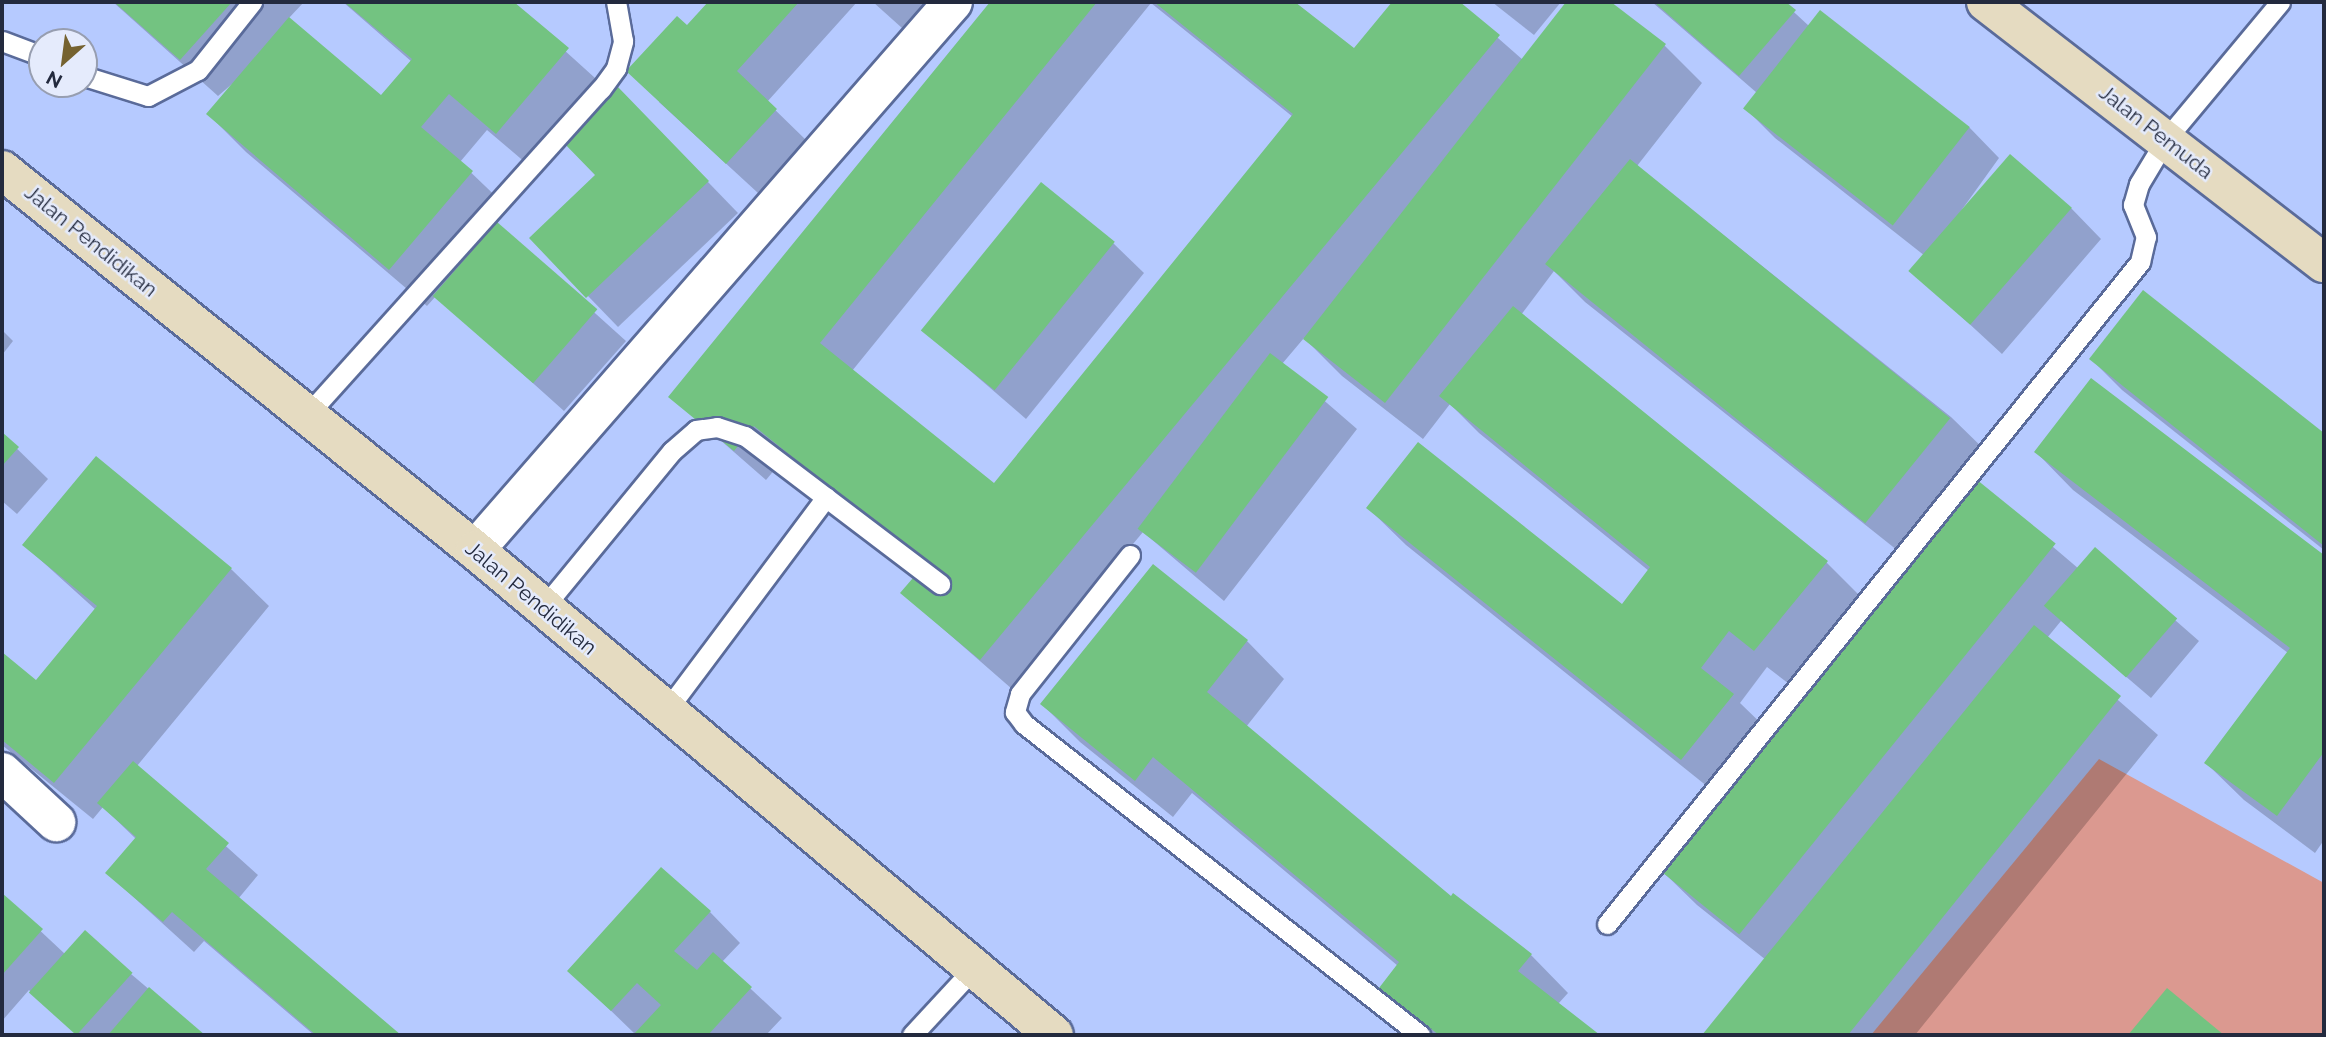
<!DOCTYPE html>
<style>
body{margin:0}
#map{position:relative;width:2326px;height:1037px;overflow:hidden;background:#b6caff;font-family:Raleway,sans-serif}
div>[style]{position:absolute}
.green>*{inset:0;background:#db9990}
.shadow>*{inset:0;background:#0003}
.building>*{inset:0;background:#73c381;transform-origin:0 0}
.roads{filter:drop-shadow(2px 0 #5a6b9a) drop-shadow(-2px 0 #5a6b9a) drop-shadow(0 2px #5a6b9a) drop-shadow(0 -2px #5a6b9a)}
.lane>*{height:19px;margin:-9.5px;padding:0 9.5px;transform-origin:9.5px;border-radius:9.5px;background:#fff}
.street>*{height:38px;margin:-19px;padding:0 19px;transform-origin:19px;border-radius:19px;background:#fff}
.secondary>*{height:38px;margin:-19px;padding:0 19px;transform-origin:19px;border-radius:19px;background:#e5dbc1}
span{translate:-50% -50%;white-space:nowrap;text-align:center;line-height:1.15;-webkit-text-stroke:5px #e5ebfc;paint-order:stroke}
.street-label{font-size:21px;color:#232a3e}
.frame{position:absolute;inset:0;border:4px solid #232a3e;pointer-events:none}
.north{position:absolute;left:28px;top:28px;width:70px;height:70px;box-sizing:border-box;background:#e5ebfc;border:2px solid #979eb0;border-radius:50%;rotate:208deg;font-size:19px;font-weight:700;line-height:28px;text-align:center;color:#232a3e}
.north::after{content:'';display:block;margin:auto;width:24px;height:32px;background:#756230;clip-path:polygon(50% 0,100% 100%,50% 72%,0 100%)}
</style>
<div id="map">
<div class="green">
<i style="clip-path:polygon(2099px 759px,2324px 883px,2324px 1035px,1871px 1035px)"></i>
</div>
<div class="shadow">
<i style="clip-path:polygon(113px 2px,304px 2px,288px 19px,381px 98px,412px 62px,343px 2px,511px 2px,605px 87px,534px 170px,487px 130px,460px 162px,509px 209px,496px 224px,626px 341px,564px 411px,436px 296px,427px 306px,246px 152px,208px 114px,239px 78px,218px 96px)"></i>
<i style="clip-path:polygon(710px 2px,857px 2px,767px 102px,807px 141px,758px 193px,659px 102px,687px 28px)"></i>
<i style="clip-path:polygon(873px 2px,945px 2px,912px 37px)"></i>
<i style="clip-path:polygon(evenodd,992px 2px,1292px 2px,1354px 50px,1395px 2px,1457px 2px,1523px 60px,1569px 2px,1608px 2px,1664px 45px,1702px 83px,1637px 166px,1951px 417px,1989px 454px,1971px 477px,2079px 569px,2095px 550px,2199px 641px,2151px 698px,2061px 621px,2047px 638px,2158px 735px,1915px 1035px,1705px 1035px,1766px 960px,1697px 905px,1659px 868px,1718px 795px,1406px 545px,1368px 508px,1622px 607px,1649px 571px,1479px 433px,1450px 404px,1423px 439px,1342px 376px,1304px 338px,1282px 364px,1357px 429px,1224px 601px,1143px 532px,1012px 689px,902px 593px,924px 567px,786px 456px,766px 480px,671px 397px,992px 2px,1151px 3px,1293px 117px,994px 485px,852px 371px,1151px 3px,992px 2px,1554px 271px,1585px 302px,1907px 558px,1769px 731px,1740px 703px,1767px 667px,1793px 687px,1864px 600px,1826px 562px,1521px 315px,1554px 271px)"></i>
<i style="clip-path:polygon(1492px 2px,1561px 2px,1534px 35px)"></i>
<i style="clip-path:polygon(1652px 2px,1783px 2px,1809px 26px,1969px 127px,1999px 158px,1948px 229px,2071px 208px,2101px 239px,2002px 354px,1912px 271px,1925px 256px,1775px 138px,1745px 108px,1757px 93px)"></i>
<i style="clip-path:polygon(648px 120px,738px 213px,618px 327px,588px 296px,597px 175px)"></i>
<i style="clip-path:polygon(1113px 243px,1144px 273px,1026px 419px,923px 330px)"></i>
<i style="clip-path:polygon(2143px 292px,2324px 435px,2324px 550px,2122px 390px,2091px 359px)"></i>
<i style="clip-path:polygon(2px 330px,13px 341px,2px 355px)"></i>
<i style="clip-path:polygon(2091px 380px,2324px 557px,2324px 840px,2315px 853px,2244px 800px,2206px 763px,2288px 653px,2073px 490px,2036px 452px)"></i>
<i style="clip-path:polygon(2px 434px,48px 479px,17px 514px,2px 501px)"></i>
<i style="clip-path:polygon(24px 545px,231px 569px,269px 606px,137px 766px,258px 875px,238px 899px,398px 1035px,314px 1035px,204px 941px,194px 952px,107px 873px,136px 839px,103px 807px,93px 819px,2px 745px,2px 654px,36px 683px,96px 610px)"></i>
<i style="clip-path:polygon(1247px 641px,1284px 679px,1246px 727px,1451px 899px,1531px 955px,1568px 993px,1558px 1004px,1598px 1035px,1431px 1035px,1381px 988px,1398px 966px,1192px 793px,1173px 817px,1080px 742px,1042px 704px)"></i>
<i style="clip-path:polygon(2px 895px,65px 954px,131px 974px,203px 1035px,77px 1035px,29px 990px,2px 1021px)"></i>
<i style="clip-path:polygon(710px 912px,740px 943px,722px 962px,782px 1018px,766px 1035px,636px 1035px,570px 971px)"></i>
</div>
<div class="building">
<i style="clip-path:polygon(114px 2px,232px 2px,180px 60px)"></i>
<i style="clip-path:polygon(344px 2px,514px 2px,569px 48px,496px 134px,449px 94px,421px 127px,473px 171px,389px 270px,206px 114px,289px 17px,381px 95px,412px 59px)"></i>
<i style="clip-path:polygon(708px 2px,799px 2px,737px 71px,777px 109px,726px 164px,626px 71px,677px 16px,687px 25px)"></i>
<i style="clip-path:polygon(990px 2px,1097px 2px,820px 343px,994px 483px,1293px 114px,1154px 2px,1295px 2px,1354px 48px,1392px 2px,1460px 2px,1500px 35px,980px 660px,900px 593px,925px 564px,754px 426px,734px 451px,668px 397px)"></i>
<i style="clip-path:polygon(1566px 2px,1611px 2px,1666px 44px,1385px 403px,1303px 339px)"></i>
<i style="clip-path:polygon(1654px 2px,1786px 2px,1796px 10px,1739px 76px)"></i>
<i style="left:1820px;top:10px;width:190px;height:125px;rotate:38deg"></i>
<i style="clip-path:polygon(618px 87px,709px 181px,586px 298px,529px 238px,595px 175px,561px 140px)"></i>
<i style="left:2010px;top:154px;width:82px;height:155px;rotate:41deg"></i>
<i style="left:1630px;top:159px;width:412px;height:135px;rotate:39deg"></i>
<i style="left:1041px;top:182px;width:95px;height:191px;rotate:39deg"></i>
<i style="left:497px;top:222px;width:133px;height:98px;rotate:41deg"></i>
<i style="clip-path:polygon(2143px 290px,2324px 433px,2324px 546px,2089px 359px)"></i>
<i style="clip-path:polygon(1513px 306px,1828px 561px,1754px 651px,1729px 631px,1701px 668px,1734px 694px,1681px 760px,1366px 508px,1418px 442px,1622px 604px,1650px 567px,1439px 396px)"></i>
<i style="left:1270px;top:353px;width:73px;height:220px;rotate:37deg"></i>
<i style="clip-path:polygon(2091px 378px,2324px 555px,2324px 752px,2277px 816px,2204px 763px,2290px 648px,2034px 452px)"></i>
<i style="clip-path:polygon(2px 432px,19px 447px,2px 466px)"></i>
<i style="clip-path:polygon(96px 456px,232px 568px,54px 783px,2px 740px,2px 652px,36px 680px,97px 606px,22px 545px)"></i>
<i style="left:1971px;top:475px;width:109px;height:503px;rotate:39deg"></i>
<i style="left:2095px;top:547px;width:109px;height:78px;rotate:41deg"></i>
<i style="clip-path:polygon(1153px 564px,1248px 640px,1207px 692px,1451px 896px,1453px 893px,1532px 954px,1518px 971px,1600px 1035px,1439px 1035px,1379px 988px,1399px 962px,1153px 757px,1135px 781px,1040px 704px)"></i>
<i style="clip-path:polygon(2034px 625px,2121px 696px,1848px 1035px,1702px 1035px)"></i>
<i style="clip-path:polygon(133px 761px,229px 843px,206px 869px,401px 1035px,316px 1035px,172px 912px,163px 922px,105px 873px,136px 837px,97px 803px)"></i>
<i style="clip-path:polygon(661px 867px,711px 911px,674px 951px,697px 970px,713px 952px,752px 987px,708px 1035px,633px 1035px,661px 1005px,637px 983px,611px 1011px,567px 971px)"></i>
<i style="clip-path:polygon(2px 893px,43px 929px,2px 975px)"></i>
<i style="left:85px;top:930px;width:64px;height:84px;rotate:42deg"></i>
<i style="clip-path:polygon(149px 987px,205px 1035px,108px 1035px)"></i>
<i style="clip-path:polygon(2167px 988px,2224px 1035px,2128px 1035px)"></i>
</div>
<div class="roads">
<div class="lane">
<i style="left:2px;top:41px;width:43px;rotate:20.6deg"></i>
<i style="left:84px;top:76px;width:67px;rotate:17.4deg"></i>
<i style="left:148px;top:96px;width:56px;rotate:-27.5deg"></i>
<i style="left:198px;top:70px;width:87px;rotate:-51.5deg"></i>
<i style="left:307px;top:415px;width:439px;rotate:-48deg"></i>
<i style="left:601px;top:89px;width:26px;rotate:-54deg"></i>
<i style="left:616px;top:68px;width:28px;rotate:-75deg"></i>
<i style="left:623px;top:41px;width:40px;rotate:-100deg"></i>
<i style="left:1130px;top:555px;width:177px;rotate:128.4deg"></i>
<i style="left:1020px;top:694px;width:19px;rotate:106deg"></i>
<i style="left:1015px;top:712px;width:15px;rotate:53deg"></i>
<i style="left:1024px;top:724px;width:504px;rotate:38.14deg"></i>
<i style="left:543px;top:608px;width:203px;rotate:-50.6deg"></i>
<i style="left:672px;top:451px;width:32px;rotate:-41deg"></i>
<i style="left:696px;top:430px;width:21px;rotate:-8deg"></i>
<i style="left:717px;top:427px;width:29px;rotate:18deg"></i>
<i style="left:745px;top:436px;width:245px;rotate:37.2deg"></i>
<i style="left:666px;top:711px;width:267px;rotate:-53.2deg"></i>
<i style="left:1607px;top:924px;width:850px;rotate:-51.16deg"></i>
<i style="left:2140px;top:262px;width:26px;rotate:-77deg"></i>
<i style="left:2146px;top:237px;width:35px;rotate:-112deg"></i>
<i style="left:2133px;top:205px;width:22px;rotate:-74deg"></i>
<i style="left:2139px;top:184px;width:52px;rotate:-59deg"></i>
<i style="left:2166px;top:139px;width:178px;rotate:-50.2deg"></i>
<i style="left:912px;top:1035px;width:91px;rotate:-47.2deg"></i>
</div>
<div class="street">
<i style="left:475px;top:550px;width:727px;rotate:-48.9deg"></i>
<i style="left:2px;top:772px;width:74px;rotate:42.8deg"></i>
</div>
<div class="secondary">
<i style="left:1986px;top:2px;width:427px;rotate:37.7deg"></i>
<i style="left:2px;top:170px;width:607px;rotate:38.78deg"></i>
<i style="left:475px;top:550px;width:755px;rotate:39.95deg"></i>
</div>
</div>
<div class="street-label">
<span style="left:2156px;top:132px;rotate:38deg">Jalan Pemuda</span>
<span style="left:91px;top:241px;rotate:39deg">Jalan Pendidikan</span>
<span style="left:531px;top:598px;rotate:40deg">Jalan Pendidikan</span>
</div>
<div class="frame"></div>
<div class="north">N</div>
</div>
